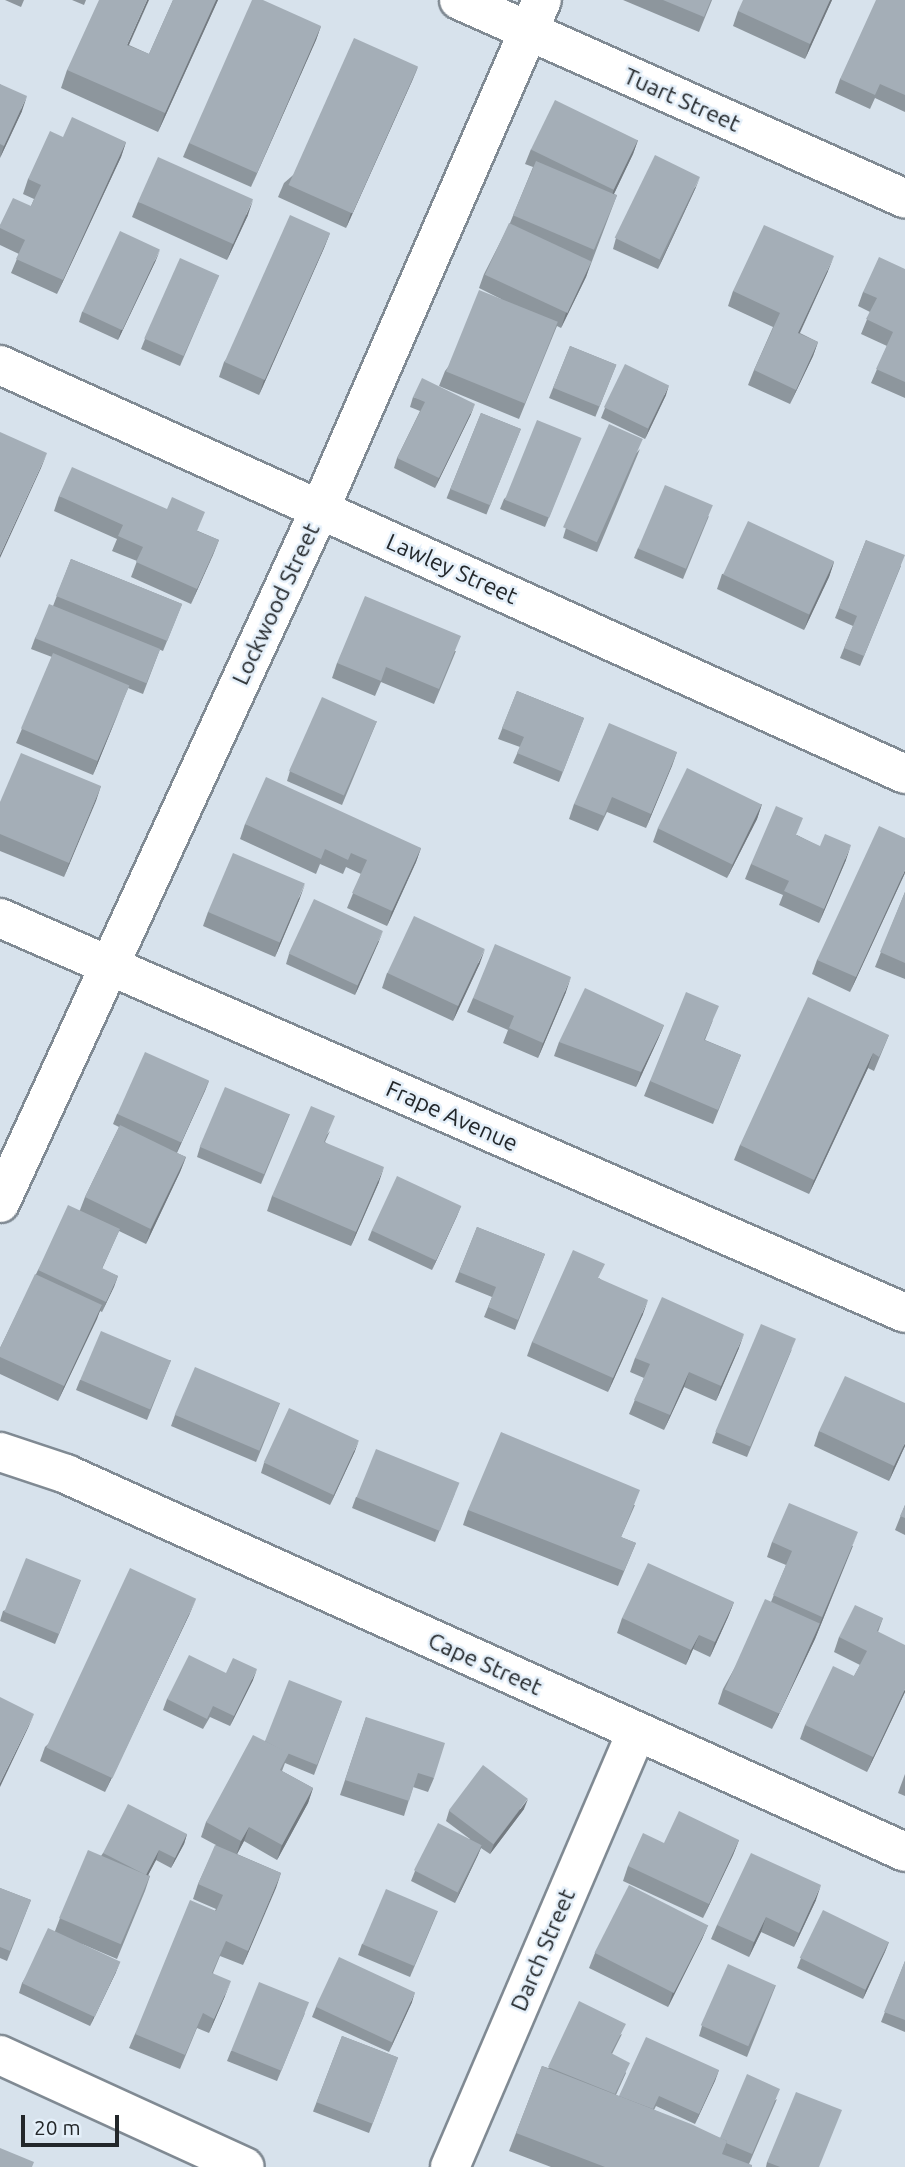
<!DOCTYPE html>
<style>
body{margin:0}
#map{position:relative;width:905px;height:2167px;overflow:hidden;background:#d7e2ec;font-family:Ubuntu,sans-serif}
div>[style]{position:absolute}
.roads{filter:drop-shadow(2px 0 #808a93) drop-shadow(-2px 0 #808a93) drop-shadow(0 2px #808a93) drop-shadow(0 -2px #808a93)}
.minor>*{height:38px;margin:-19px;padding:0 19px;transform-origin:19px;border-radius:19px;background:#fff}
.tertiary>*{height:38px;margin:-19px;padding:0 19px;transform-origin:19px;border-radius:19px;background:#fff}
.wall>*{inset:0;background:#8d969d;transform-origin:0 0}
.shaded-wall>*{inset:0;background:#737a80}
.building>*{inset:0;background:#a4aeb7;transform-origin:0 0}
span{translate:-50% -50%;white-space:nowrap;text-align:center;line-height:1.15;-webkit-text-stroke:5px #e4eff9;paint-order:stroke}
.street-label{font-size:23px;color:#23272a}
.scale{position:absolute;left:21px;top:2115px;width:98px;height:32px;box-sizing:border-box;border:4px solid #23272a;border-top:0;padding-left:9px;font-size:21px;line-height:24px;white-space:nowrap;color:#23272a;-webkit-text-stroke:5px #e4eff9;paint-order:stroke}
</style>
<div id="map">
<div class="roads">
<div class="minor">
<i style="left:459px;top:0;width:488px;rotate:24deg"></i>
<i style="left:0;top:365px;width:993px;rotate:24.32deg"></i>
<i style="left:0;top:918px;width:987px;rotate:23.58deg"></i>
<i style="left:0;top:1203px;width:764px;rotate:-65.25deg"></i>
<i style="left:320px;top:509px;width:555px;rotate:-66.44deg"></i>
<i style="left:0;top:2055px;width:269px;rotate:24.6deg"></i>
<i style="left:450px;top:2167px;width:472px;rotate:-66.8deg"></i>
</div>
<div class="tertiary">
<i style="left:0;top:1452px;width:70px;rotate:18.4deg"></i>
<i style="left:66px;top:1474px;width:920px;rotate:24.25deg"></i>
</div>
</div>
<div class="wall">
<i style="clip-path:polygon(5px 0,24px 0,21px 7px)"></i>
<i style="clip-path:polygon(72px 0,86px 0,84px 5px)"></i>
<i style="clip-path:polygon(173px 0,218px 0,158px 132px,61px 88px,67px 70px,129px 45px,149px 54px)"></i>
<i style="clip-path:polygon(623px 0,712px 0,699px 32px)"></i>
<i style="clip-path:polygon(832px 0,805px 59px,733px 26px,738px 11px)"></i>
<i style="clip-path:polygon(905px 0,905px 112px,875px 98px,870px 109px,835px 93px,840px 79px)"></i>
<i style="clip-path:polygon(321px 26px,316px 40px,251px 187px,183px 157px,189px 143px)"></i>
<i style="clip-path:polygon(418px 67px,412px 81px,346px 228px,278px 197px,284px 183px)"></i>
<i style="clip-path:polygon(0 84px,22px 111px,0 158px)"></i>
<i style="clip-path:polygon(63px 137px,126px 142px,121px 157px,57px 294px,11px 273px,19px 254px,0 245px,0 225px,31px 206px,34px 199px,23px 194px,28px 179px)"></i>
<i style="clip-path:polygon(638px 140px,633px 154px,614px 194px,617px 195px,586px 277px,561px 328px,557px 326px,519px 419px,439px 386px,445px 371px,501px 299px,479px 288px,484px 274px,510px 223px,533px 167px,525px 164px,531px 149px)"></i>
<i style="clip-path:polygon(696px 187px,658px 269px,613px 249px,616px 238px)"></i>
<i style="clip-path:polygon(138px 202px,248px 215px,227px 260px,132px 217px)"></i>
<i style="clip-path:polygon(330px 233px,324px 248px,259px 395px,219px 377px,224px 362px)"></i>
<i style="clip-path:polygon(156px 260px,118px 340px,79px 322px,82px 312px)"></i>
<i style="clip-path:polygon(905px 269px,905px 398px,871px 383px,887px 346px,861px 334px,870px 312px,858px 306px,863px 292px)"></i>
<i style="clip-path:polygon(828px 271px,800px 333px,818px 342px,813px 356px,790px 404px,748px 385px,754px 370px,773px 327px,728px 306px,733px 291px)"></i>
<i style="clip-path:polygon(219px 275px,180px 366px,141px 349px,145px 339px)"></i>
<i style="left:570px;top:346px;width:50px;height:56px;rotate:22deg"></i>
<i style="clip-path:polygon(666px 395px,645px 439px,601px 418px,605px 408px)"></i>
<i style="clip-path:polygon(413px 397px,471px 414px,435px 488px,394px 468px,397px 458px,420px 411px,410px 407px)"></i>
<i style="left:481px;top:413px;width:43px;height:92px;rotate:22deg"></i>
<i style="clip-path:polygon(581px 438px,545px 527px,500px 509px,504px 499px)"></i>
<i style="clip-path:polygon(640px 449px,597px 552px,563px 538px,566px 528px)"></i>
<i style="clip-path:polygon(59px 496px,198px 531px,219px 540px,191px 604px,131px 577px,137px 561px,112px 551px,117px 539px,54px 511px)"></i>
<i style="clip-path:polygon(709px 516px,683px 579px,634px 558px,638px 548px)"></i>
<i style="clip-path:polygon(866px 540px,901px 566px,860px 666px,840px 658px,853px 626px,835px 618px)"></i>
<i style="clip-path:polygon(71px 559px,182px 604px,163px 651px,156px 648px,160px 649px,143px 694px,128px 688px,93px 775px,16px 743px,52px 657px,31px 649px,35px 638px,53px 606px)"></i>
<i style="clip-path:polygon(834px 562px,829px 577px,804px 630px,717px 589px,722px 574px)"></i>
<i style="clip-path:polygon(456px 651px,434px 704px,381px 682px,375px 696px,332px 678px,337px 663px)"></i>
<i style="clip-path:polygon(517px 691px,584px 718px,559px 782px,513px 763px,520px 747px,498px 739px)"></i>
<i style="clip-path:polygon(377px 721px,342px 805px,287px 781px,290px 771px)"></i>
<i style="clip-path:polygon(677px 752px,646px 828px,607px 812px,598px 831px,569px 819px,574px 804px)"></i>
<i style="clip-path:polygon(101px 786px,64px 877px,0 851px,0 802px)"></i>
<i style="clip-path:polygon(762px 804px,757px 819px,727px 878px,653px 842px,658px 828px)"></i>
<i style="clip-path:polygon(245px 824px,421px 848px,416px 862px,387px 926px,347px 908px,361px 874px,346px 867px,343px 874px,320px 864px,316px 874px,240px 839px)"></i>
<i style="clip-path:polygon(797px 835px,846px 860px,819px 923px,779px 905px,783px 895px,745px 879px,751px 864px)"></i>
<i style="clip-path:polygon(905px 873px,850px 992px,812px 974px,817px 960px)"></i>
<i style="clip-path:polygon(905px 892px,905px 979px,875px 967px)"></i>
<i style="clip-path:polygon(300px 898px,275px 957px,203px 926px,208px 912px)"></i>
<i style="clip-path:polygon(379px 941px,355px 995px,286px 964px,289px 954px)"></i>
<i style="clip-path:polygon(480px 963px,453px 1021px,382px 988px,387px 973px)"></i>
<i style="clip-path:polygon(566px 992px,538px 1058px,503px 1043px,508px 1030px,467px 1012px,473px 998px)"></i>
<i style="clip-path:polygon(713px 1020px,705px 1040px,741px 1055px,713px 1124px,644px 1096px,650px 1081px)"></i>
<i style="clip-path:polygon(664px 1025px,658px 1039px,636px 1087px,554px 1056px,559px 1042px)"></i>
<i style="clip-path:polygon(889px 1035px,874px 1071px,868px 1068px,809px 1194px,734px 1160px,740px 1145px)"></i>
<i style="clip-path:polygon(209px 1081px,177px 1153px,186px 1157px,180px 1172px,146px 1244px,119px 1231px,102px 1269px,118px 1276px,102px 1312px,100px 1311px,58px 1401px,0 1374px,0 1348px,38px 1270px,80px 1210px,85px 1197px,119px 1127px,113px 1124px,117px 1114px)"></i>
<i style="clip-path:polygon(290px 1114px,261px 1184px,197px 1157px,200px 1147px)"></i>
<i style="clip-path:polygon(330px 1131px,325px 1142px,379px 1182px,351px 1246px,267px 1211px,272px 1196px)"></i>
<i style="clip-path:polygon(461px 1206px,432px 1270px,368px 1240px,372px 1230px)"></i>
<i style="clip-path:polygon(477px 1227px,545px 1254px,515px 1330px,484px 1317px,492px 1297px,455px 1282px)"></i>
<i style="clip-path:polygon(599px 1278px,643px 1314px,608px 1392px,527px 1356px,532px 1342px)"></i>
<i style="clip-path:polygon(739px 1348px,716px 1401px,684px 1387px,664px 1430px,629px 1414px,644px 1378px,630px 1372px,635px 1358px)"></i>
<i style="clip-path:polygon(792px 1349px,747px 1457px,712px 1443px,716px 1432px)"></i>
<i style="clip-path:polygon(171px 1360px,147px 1420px,76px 1390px,80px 1380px)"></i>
<i style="clip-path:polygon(280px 1403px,256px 1462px,171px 1426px,175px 1415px)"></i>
<i style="clip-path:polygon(819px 1431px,905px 1446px,889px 1481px,814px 1446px)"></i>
<i style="clip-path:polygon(355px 1451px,330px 1505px,261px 1473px,264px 1463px)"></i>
<i style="clip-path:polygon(455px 1493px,435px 1542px,352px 1508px,356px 1497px)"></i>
<i style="clip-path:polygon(635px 1505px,621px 1537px,636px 1543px,618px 1586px,463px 1525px,468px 1510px)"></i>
<i style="clip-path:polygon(905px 1505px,905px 1535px,895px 1530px)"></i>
<i style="clip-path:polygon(772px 1542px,853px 1546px,815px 1639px,772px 1729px,718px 1704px,723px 1689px,771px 1602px,786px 1565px,767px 1557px)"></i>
<i style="clip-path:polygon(81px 1580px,55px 1644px,0 1621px,3px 1611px)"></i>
<i style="clip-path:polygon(734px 1602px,728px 1617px,710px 1657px,693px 1649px,686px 1665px,617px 1633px,622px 1618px)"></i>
<i style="clip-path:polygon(190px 1613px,105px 1792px,40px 1761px,45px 1747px)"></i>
<i style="clip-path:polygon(883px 1618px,878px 1632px,905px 1692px,867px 1772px,800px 1739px,805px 1725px,854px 1676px,860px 1665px,834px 1652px,839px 1637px)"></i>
<i style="clip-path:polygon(226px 1673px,253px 1680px,230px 1726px,210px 1717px,203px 1729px,163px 1710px,167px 1699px)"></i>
<i style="clip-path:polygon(342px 1701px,314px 1775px,285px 1763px,282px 1771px,313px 1788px,308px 1803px,277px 1860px,244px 1841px,237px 1854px,281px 1873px,243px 1965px,220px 1956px,213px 1973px,225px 1996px,209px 2033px,197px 2028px,180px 2069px,129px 2048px,135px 2034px,216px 1909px,193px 1899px,198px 1884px,216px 1845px,201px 1837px,206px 1822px,265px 1741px)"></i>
<i style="clip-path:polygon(366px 1717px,434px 1778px,428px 1792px,413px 1787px,404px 1816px,340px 1795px)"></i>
<i style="clip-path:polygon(905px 1774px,905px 1796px,898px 1793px)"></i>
<i style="clip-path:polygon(524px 1809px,490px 1854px,481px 1848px,455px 1903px,411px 1881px,415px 1871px,470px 1839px,446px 1821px,449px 1811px)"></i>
<i style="clip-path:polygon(187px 1834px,184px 1844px,171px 1868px,156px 1860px,148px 1875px,150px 1876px,145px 1891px,117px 1959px,82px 1944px,116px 1972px,90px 2026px,19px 1993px,22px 1983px,55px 1931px,60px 1918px,103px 1853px)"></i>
<i style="clip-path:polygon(739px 1840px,733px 1855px,703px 1918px,623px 1881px,628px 1866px,664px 1843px)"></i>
<i style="clip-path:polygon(0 1888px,31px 1900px,7px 1961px,0 1958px)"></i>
<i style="clip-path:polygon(816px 1900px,794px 1947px,761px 1932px,749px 1957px,711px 1939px,717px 1925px)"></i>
<i style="clip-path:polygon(438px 1911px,410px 1977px,358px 1955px,362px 1944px)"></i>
<i style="clip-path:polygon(708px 1925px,702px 1939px,668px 2007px,589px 1968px,595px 1953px)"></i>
<i style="clip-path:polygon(889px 1942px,863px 1999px,797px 1968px,801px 1958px)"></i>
<i style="clip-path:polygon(905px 1961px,905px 2032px,881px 2022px)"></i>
<i style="clip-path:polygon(776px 1985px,747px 2057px,699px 2036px,702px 2026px)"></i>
<i style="clip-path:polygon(412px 2002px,389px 2052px,312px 2017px,316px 2007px)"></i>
<i style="clip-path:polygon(305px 2013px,277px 2081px,227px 2061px,231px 2051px)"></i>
<i style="clip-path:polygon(622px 2034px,612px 2054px,626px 2073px,616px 2095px,619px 2096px,719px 2070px,695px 2124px,656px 2106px,654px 2110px,720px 2138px,777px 2099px,749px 2164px,752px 2167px,551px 2167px,509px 2151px,542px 2066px,548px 2068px)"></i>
<i style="left:342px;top:2036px;width:60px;height:81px;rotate:21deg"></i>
<i style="clip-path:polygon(767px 2162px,820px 2167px,766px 2167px)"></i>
</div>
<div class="shaded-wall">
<i style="clip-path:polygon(147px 0,149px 0,121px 63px,127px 45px)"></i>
<i style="clip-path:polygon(216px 0,218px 0,158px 132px,165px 113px)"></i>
<i style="clip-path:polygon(830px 0,832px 0,805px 59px,810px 44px)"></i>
<i style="clip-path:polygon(321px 26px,316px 40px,251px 187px,257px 173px)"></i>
<i style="clip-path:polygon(418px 67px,412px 81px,346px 228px,351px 213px)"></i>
<i style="clip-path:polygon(27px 96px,22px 111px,0 158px,4px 146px)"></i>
<i style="clip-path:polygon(638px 140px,633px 154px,609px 204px,614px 189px)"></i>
<i style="clip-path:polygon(126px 142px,121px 157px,57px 294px,63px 280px)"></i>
<i style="clip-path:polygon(700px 177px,696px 187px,658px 269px,662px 259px)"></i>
<i style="clip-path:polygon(253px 200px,248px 215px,227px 260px,232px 246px)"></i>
<i style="clip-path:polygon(330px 233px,324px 248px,259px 395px,264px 380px)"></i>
<i style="clip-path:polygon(160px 250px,156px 260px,118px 340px,121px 330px)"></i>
<i style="clip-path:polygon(834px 256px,828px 271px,793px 347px,798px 333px)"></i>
<i style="clip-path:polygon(591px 262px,586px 277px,561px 328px,566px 313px)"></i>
<i style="clip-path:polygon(818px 342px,813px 356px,790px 404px,796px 390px)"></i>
<i style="clip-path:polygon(669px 385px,666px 395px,645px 439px,649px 428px)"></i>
<i style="clip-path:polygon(475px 404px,471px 414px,435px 488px,439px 478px)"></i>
<i style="clip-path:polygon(47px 453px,41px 468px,0 558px,0 555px)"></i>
<i style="clip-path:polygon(219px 540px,213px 555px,191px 604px,197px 589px)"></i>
<i style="clip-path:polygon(834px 562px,829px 577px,804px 630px,809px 616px)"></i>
<i style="clip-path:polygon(130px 685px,124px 699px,93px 775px,98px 760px)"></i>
<i style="clip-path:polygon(677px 752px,672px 766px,646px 828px,651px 814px)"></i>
<i style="clip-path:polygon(101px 786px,96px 801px,64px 877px,69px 863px)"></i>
<i style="clip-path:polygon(762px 804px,757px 819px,727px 878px,733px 864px)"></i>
<i style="clip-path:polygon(851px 845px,846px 860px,819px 923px,824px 909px)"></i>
<i style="clip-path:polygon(421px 848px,416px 862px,387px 926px,392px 911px)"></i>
<i style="clip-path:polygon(905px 870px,905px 873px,850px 992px,856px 977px)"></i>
<i style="clip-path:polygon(305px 884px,300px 898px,275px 957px,280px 942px)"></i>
<i style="clip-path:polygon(383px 931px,379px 941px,355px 995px,358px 985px)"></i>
<i style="clip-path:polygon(485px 949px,480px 963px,453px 1021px,458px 1006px)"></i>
<i style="clip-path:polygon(571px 977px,566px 992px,538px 1058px,543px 1043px)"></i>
<i style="clip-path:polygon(664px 1025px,658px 1039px,636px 1087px,641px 1072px)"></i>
<i style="clip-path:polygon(873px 1053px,868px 1068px,809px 1194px,814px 1180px)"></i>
<i style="clip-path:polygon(209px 1081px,205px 1091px,176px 1154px,180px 1144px)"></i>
<i style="clip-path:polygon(186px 1157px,180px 1172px,146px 1244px,151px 1229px)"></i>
<i style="clip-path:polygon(384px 1167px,379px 1182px,351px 1246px,356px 1232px)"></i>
<i style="clip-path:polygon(461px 1206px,457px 1216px,432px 1270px,436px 1260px)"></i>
<i style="clip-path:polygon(118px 1276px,114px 1287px,102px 1312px,106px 1302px)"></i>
<i style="clip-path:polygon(648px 1300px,643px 1314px,608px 1392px,613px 1378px)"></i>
<i style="clip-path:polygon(102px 1305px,97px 1319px,58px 1401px,64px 1386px)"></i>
<i style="clip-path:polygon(744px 1334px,739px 1348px,716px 1401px,721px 1386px)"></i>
<i style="clip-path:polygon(689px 1372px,684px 1387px,664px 1430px,670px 1415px)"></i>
<i style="clip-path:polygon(359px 1440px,355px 1451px,330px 1505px,334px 1495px)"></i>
<i style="clip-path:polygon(905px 1443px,905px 1446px,889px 1481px,894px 1466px)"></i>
<i style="clip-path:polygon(858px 1532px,815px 1639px,772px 1729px,778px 1715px,818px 1628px)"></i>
<i style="clip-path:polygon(196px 1599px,190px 1613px,105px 1792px,111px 1778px)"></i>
<i style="clip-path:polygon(734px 1602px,728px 1617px,710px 1657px,715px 1642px)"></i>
<i style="clip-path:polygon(699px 1635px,693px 1649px,686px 1665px,691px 1650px)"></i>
<i style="clip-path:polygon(257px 1669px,253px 1680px,230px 1726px,234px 1716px)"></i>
<i style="clip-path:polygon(905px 1689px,905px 1692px,867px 1772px,873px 1757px)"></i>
<i style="clip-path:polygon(34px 1714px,28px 1728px,0 1787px,0 1783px)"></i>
<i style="clip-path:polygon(313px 1788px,308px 1803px,277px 1860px,282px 1845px)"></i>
<i style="clip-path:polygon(528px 1799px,524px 1809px,490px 1854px,494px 1844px)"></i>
<i style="clip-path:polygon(249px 1827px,244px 1841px,236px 1856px,241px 1841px)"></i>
<i style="clip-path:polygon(187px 1834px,184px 1844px,171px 1868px,175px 1858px)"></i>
<i style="clip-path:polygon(739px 1840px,733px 1855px,703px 1918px,709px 1904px)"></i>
<i style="clip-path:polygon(482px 1845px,478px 1855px,455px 1903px,459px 1893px)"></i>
<i style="clip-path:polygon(159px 1850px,156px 1860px,143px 1885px,146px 1875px)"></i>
<i style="clip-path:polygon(281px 1873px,276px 1888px,243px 1965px,248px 1951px)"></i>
<i style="clip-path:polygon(821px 1885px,816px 1900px,794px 1947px,799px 1933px)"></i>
<i style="clip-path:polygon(766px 1917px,761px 1932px,749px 1957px,754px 1942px)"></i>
<i style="clip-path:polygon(708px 1925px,702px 1939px,668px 2007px,673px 1992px)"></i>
<i style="clip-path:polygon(889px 1942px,885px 1952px,863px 1999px,866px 1989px)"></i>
<i style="clip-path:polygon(120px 1962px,116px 1972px,90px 2026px,94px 2016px)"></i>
<i style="clip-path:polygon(231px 1981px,225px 1996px,209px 2033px,214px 2019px)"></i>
<i style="clip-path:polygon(415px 1992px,412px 2002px,389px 2052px,393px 2042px)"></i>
<i style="clip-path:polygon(719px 2070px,715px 2081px,695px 2124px,699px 2114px)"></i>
</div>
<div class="building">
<i style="clip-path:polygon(99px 0,147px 0,127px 45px,149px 54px,173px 0,216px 0,165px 113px,67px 70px)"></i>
<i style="clip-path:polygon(252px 0,263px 0,321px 26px,257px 173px,189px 143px)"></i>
<i style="clip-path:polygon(663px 0,711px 0,704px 17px)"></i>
<i style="clip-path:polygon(743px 0,830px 0,810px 44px,738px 11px)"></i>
<i style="clip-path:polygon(876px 0,905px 0,905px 95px,880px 84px,875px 95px,840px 79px)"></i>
<i style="left:354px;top:38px;width:70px;height:161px;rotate:24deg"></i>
<i style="clip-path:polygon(0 84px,27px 96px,4px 146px,0 144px)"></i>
<i style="left:555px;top:100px;width:92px;height:55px;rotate:26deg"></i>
<i style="clip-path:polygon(72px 117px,126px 142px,63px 280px,16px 259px,25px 240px,0 228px,0 225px,13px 198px,31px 206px,41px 185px,28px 179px,50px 131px,63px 137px)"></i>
<i style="left:655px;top:155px;width:50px;height:92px;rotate:26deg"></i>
<i style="left:158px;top:157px;width:104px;height:49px;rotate:24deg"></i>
<i style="left:536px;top:161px;width:88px;height:59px;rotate:23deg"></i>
<i style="left:290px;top:215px;width:44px;height:161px;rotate:24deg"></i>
<i style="left:509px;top:223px;width:91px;height:57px;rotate:25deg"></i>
<i style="clip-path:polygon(764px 225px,834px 256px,798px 333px,818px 342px,796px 390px,754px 370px,780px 313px,733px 291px)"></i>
<i style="left:120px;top:231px;width:44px;height:89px;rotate:25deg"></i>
<i style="clip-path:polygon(879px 257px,905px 269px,905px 382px,876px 369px,893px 332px,866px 319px,877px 298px,863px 292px)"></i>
<i style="left:180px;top:258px;width:43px;height:88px;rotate:24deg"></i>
<i style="left:479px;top:290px;width:85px;height:88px;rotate:22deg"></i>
<i style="left:570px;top:346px;width:50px;height:45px;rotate:22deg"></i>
<i style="left:625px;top:364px;width:49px;height:48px;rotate:26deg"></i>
<i style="clip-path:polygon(422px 378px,475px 404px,439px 478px,397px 458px,425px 402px,413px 397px)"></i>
<i style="left:481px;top:413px;width:43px;height:82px;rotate:22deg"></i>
<i style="left:537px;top:420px;width:48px;height:86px;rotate:22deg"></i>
<i style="left:609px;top:424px;width:37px;height:113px;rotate:24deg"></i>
<i style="clip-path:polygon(0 432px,47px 453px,0 555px)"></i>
<i style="clip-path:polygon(72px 467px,167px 509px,172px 497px,205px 512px,197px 531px,219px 540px,197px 589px,136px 562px,143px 547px,118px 536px,123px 525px,59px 496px)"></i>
<i style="left:665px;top:485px;width:52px;height:69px;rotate:23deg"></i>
<i style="left:748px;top:521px;width:95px;height:59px;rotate:25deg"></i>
<i style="clip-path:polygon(866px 540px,905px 555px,864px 656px,844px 648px,857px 616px,839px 608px)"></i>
<i style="left:71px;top:559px;width:120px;height:40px;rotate:22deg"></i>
<i style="clip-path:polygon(365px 596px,461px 636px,439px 689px,386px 667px,381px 681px,337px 663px)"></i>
<i style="left:49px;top:604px;width:120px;height:37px;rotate:22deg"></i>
<i style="left:53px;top:653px;width:83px;height:82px;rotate:23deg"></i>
<i style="clip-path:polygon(517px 691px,584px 718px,563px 772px,517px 753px,524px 737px,502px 728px)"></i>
<i style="left:322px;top:697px;width:60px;height:81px;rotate:24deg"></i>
<i style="clip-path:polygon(609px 723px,677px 752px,651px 814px,612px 797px,604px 816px,574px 804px)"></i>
<i style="clip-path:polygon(21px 753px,101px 786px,69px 863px,0 834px,0 802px)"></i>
<i style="left:687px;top:768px;width:83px;height:67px;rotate:26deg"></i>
<i style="clip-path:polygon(266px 777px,421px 848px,392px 911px,352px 893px,367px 860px,351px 853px,348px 860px,325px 849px,321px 859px,245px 824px)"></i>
<i style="clip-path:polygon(776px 806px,803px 818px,796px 835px,820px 846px,825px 834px,851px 845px,824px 909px,784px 891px,789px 881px,751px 864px)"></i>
<i style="clip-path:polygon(879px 826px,905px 838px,905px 870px,856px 977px,817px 960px)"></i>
<i style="left:233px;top:853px;width:78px;height:64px;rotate:23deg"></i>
<i style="clip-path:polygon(905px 892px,905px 963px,880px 952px)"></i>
<i style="left:314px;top:899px;width:76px;height:60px;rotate:25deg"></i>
<i style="left:414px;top:916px;width:78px;height:63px;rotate:25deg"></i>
<i style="clip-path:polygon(495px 944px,571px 977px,543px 1043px,509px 1028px,514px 1016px,473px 998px)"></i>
<i style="clip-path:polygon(585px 988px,664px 1025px,641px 1072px,559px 1042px)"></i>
<i style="clip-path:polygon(686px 992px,719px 1006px,704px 1040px,741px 1055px,718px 1110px,650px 1081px)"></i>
<i style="clip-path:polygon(808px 997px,889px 1035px,879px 1057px,873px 1053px,814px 1180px,740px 1145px)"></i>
<i style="left:145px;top:1052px;width:70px;height:68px;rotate:24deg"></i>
<i style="left:225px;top:1087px;width:70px;height:65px;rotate:23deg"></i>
<i style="clip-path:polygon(311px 1106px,335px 1116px,324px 1142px,384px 1167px,356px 1232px,272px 1196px)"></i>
<i style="left:120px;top:1125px;width:73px;height:80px;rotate:26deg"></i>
<i style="left:397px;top:1176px;width:71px;height:60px;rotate:25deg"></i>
<i style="clip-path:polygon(68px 1205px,120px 1229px,102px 1268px,118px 1276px,106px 1302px,38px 1270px)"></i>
<i style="clip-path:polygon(477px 1227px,545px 1254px,518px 1320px,488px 1307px,496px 1287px,459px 1272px)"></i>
<i style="clip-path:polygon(573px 1250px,605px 1264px,598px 1278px,648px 1300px,613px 1378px,532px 1342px)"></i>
<i style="clip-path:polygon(35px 1274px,102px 1305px,64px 1386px,0 1357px,0 1348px)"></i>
<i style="clip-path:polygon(662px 1297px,744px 1334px,721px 1386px,689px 1372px,670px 1415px,634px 1400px,650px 1364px,635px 1358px)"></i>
<i style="left:761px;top:1324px;width:38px;height:117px;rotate:23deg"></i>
<i style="left:101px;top:1331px;width:76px;height:53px;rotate:23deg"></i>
<i style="left:195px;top:1367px;width:92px;height:52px;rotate:23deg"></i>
<i style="clip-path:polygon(845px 1376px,905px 1403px,905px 1443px,894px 1466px,819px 1431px)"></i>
<i style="left:289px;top:1408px;width:77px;height:60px;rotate:25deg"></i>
<i style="clip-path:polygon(501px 1432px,640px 1490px,621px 1537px,636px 1543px,624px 1571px,468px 1510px)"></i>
<i style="left:376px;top:1449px;width:90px;height:52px;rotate:22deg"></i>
<i style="clip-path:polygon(789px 1503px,858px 1532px,822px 1617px,773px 1595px,792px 1551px,772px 1542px)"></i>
<i style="clip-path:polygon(905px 1505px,905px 1518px,900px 1516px)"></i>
<i style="left:26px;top:1558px;width:59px;height:58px;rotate:22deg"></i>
<i style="clip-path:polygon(648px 1563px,734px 1602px,715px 1642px,699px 1635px,691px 1650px,622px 1618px)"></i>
<i style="left:130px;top:1568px;width:73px;height:198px;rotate:25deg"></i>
<i style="left:765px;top:1599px;width:60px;height:99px;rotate:24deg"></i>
<i style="clip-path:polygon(855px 1605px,883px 1618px,877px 1631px,905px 1645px,905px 1689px,873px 1757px,805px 1725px,833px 1666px,854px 1676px,867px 1651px,839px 1637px)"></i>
<i style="clip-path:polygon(189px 1655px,226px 1673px,233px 1658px,257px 1669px,234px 1716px,213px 1706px,207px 1719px,167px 1699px)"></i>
<i style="clip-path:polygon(289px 1680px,342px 1701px,317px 1765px,287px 1753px,265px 1741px)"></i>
<i style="clip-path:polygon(0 1697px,34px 1714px,0 1783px)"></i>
<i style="clip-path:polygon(366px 1717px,445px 1743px,434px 1778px,418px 1773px,409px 1801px,345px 1780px)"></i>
<i style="clip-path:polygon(253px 1735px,289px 1753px,280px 1770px,313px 1788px,282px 1845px,249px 1827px,241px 1841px,206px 1822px)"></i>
<i style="left:483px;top:1765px;width:56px;height:57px;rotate:37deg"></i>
<i style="clip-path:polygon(128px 1804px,187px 1834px,175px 1858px,159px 1850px,146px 1875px,103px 1853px)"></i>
<i style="clip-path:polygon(679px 1811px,739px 1840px,709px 1904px,628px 1866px,643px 1833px,664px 1843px)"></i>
<i style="left:438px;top:1823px;width:49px;height:53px;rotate:27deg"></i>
<i style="clip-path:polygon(215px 1845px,281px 1873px,248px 1951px,226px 1941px,212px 1973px,231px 1981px,214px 2019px,203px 2013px,185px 2055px,135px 2034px,190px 1900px,216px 1911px,223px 1895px,198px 1884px)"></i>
<i style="left:88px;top:1850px;width:67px;height:74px;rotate:23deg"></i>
<i style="clip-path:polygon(751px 1853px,821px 1885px,799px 1933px,766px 1917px,754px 1942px,717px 1925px)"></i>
<i style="left:629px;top:1885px;width:89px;height:76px;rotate:27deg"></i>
<i style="clip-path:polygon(0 1888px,31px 1900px,10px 1951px,0 1947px)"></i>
<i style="left:386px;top:1889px;width:56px;height:60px;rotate:23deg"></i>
<i style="left:823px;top:1910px;width:73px;height:53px;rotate:26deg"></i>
<i style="left:48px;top:1928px;width:80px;height:61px;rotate:25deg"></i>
<i style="left:339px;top:1957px;width:84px;height:55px;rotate:25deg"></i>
<i style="clip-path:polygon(905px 1961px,905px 2020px,884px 2012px)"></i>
<i style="left:728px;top:1964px;width:52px;height:67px;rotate:24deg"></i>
<i style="left:259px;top:1982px;width:54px;height:74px;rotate:22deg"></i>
<i style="clip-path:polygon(579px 2001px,626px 2024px,611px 2053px,630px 2063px,615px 2094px,548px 2067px)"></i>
<i style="left:342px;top:2036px;width:60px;height:71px;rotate:21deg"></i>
<i style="clip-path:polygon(646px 2037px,719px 2070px,699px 2114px,659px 2096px,653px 2109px,619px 2096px)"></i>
<i style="clip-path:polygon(542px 2066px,691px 2124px,727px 2141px,722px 2154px,752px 2165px,752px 2167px,605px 2167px,516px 2133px)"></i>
<i style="clip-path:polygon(747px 2074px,780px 2089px,752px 2154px,726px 2143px,727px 2141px,720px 2138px)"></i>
<i style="clip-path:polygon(796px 2092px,842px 2110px,819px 2167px,780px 2167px,767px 2162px)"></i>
<i style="clip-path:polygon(0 2148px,34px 2162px,32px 2167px,0 2167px)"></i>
</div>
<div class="street-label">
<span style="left:682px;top:100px;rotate:24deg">Tuart Street</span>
<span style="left:452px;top:569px;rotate:24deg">Lawley Street</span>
<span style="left:276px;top:604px;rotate:-65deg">Lockwood Street</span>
<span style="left:452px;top:1116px;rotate:24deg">Frape Avenue</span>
<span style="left:485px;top:1664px;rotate:24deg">Cape Street</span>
<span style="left:543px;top:1950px;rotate:-67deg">Darch Street</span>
</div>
<div class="scale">20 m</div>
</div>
